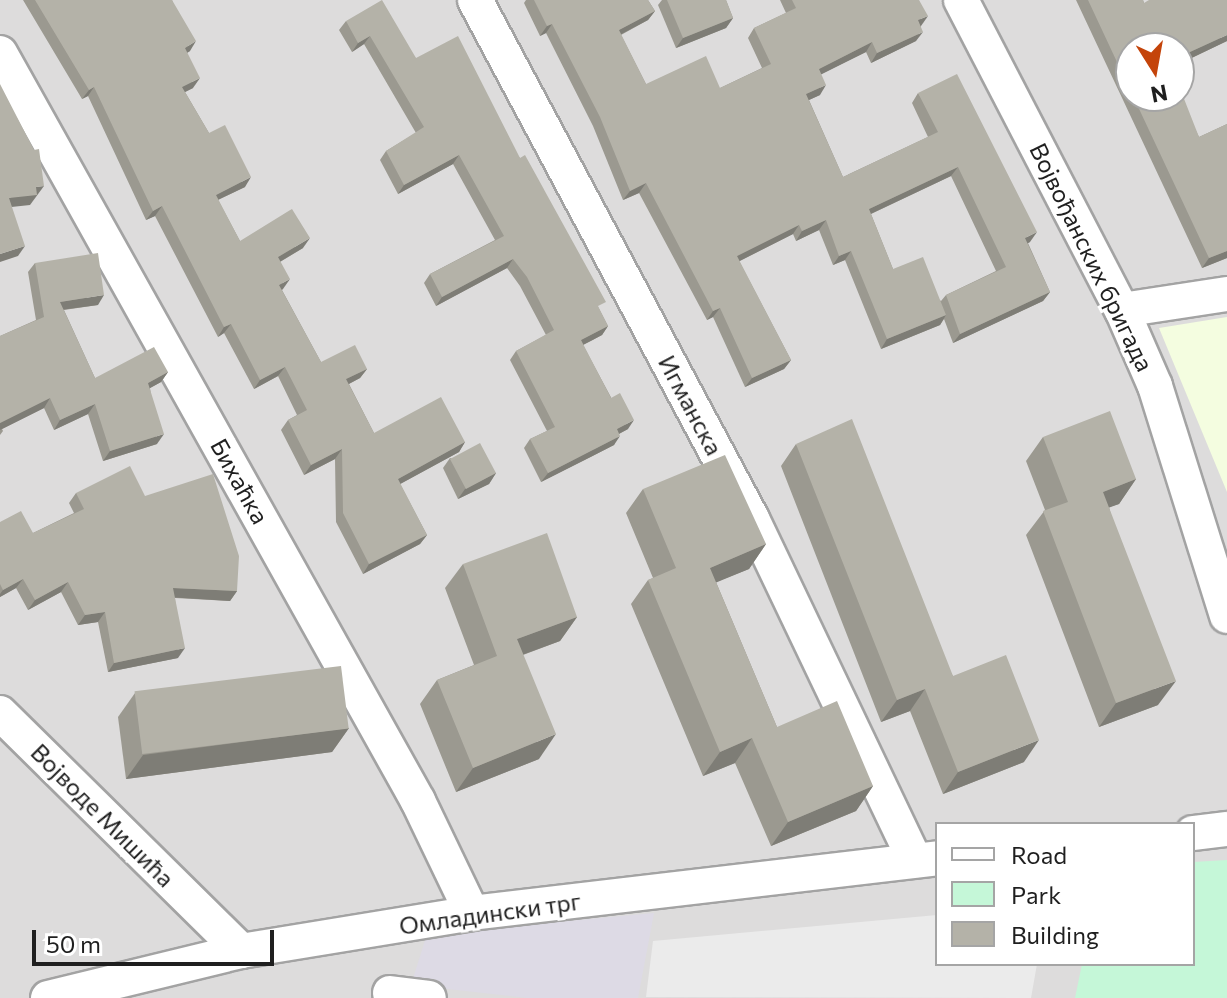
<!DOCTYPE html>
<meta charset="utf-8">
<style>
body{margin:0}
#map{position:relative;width:1227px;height:998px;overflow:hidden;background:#efefe5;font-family:Commissioner,sans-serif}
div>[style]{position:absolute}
.residential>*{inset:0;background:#dddcdc}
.education>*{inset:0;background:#f4fde0}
.park>*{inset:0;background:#c5f7d8}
.parking>*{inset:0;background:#ebebeb}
.plaza>*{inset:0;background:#dddae5}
.roads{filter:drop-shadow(2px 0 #a3a3a3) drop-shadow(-2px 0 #a3a3a3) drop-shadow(0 2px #a3a3a3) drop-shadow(0 -2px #a3a3a3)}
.street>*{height:34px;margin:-17px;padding:0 17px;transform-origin:17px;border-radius:17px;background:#fff}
.wall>*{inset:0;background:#9b9990}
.shaded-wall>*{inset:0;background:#7e7d76}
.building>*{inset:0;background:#b4b2a8;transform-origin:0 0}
span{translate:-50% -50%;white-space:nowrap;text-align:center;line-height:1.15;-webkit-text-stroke:6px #fff;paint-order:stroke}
.street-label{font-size:24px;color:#1f1f1f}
.legend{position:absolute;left:935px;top:822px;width:260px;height:144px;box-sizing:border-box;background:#fff;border:2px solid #a5a5a5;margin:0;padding:10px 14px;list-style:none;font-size:24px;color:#1f1f1f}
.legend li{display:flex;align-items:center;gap:16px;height:40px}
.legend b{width:40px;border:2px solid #a5a5a5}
.north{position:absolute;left:1115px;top:32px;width:80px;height:80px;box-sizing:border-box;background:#fff;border:2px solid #a5a5a5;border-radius:50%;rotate:169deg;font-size:22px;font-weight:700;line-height:32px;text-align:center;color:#1f1f1f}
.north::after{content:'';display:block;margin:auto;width:28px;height:36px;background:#c4440a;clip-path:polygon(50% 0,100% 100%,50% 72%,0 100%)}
.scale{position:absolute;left:32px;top:930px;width:242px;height:36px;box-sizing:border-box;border:4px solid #1f1f1f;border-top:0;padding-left:10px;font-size:24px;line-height:28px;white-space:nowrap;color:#1f1f1f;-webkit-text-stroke:6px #fff;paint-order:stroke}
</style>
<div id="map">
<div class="residential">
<i style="clip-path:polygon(evenodd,0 0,1227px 0,1227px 998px,0 998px,0 0,1131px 48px,1179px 48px,1179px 96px,1131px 96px,1131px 48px,0 0,937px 824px,1193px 824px,1193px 964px,937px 964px,937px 824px)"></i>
</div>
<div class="education">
<i style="clip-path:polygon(1227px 317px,1227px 492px,1159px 328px)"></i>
</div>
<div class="park">
<i style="clip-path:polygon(1227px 860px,1227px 998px,1075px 998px,1082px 964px,1193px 964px,1193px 862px)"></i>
</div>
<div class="parking">
<i style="clip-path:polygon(937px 915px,937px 964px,1037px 964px,1031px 998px,646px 997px,653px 941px)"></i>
</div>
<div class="plaza">
<i style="clip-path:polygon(654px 913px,638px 998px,527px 998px,411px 985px,427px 934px)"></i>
</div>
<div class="roads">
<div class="street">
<i style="left:475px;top:0;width:588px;rotate:61.91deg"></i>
<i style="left:752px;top:519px;width:378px;rotate:64.5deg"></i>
<i style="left:961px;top:0;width:349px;rotate:62.6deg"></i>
<i style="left:1122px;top:310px;width:83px;rotate:66.5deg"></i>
<i style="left:1155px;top:386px;width:241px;rotate:72.6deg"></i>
<i style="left:0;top:53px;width:857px;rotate:60.8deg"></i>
<i style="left:418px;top:801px;width:124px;rotate:64.3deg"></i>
<i style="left:1122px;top:310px;width:106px;rotate:-8.7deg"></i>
<i style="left:0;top:713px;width:339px;rotate:44.6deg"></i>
<i style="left:1193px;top:833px;width:34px;rotate:-7deg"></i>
<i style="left:390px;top:993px;width:39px;rotate:7deg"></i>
<i style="left:48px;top:998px;width:199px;rotate:-13.7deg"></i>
<i style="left:241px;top:951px;width:234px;rotate:-9.3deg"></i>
<i style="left:472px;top:913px;width:468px;rotate:-6.7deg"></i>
</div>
</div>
<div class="wall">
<i style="clip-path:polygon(23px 0,172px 0,190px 51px,187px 53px,193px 88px,185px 92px,209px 133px,245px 187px,218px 200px,240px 241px,303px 248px,280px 262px,283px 289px,282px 290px,321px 362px,367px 369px,360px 378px,349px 384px,374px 433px,465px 442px,459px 452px,400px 484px,427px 535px,420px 544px,363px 574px,336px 522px,335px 459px,304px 475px,281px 430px,288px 420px,297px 415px,278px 376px,254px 389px,224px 333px,218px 337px,155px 216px,146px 220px,88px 96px,82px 99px)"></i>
<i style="clip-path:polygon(evenodd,526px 0,648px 0,655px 11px,648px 20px,621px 35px,646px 84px,720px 88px,762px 68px,748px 38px,754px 28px,786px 13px,780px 0,919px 0,921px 26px,916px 41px,871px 63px,866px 52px,821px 74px,820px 95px,809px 100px,843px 177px,928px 137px,912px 103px,918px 93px,1030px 242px,1028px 243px,1050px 292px,1043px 301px,953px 343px,944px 319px,940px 325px,881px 349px,845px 260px,833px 265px,819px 230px,796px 241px,793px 234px,739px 261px,791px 360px,784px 369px,745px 387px,713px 317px,707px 320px,639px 193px,623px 200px,593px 126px,546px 33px,540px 36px,524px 3px,526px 0,951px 176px,996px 271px,946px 295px,941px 301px,893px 269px,871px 214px,951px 176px)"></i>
<i style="clip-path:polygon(662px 0,726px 0,733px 18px,726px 28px,676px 48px,658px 5px)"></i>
<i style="clip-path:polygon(1076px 0,1143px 0,1144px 3px,1227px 41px,1179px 64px,1179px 48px,1131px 48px,1131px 96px,1179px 96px,1199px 137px,1227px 124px,1227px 258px,1202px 268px)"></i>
<i style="clip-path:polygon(346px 21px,416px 58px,520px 158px,608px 326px,602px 335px,583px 345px,628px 429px,619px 434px,614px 445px,541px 482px,524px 448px,530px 439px,547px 431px,510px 360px,516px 351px,546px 335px,520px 286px,507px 268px,436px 306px,424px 283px,430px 274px,495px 240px,453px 164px,398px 194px,380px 160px,386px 151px,416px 133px,364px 44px,352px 52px,339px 30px)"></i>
<i style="clip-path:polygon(35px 263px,98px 305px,64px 310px,95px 378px,168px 372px,161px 382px,150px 388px,157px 444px,103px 461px,88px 414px,54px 430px,44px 408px,2px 429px,3px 431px,0 435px,0 336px,36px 320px,28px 272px)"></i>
<i style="clip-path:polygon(1043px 437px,1136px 479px,1119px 504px,1109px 507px,1158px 705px,1099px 727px,1026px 535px,1045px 510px,1026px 461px)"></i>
<i style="clip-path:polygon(796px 444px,953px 676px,1024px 762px,943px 794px,910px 711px,881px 722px,781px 466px)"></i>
<i style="clip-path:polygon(450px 458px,496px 473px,489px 484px,458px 499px,443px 468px)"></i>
<i style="clip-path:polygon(643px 489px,766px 544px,749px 569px,716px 582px,777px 727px,873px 786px,856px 811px,771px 846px,735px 763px,703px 776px,631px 604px,648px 580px,653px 578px,626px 513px)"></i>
<i style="clip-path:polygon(76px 493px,145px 496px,237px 591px,230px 601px,175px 598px,178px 658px,108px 672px,98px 622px,78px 625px,61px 592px,28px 610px,16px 588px,0 597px,0 522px,33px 533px,74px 513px,69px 503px)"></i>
<i style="clip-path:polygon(463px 564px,577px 617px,560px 641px,523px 655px,539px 759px,456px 792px,420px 704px,437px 680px,474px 665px,445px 588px)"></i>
<i style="clip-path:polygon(135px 693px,349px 728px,332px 752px,126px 779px,118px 717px)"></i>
</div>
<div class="shaded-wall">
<i style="clip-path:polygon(655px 11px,648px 20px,612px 39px,619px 30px)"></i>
<i style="clip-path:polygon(928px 16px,921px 26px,911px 30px,918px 20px)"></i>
<i style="clip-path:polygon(733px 18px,726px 28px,676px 48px,683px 38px)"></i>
<i style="clip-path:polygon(552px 24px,546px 33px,540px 36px,547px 26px)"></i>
<i style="clip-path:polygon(923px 32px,916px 41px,871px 63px,877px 53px)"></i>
<i style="clip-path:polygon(1227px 35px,1227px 41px,1179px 64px,1179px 57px)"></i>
<i style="clip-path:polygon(370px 36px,364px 44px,352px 52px,358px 43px)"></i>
<i style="clip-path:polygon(196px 41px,190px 51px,178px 58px,185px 48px)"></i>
<i style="clip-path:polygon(872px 42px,866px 52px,812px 79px,819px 69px)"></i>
<i style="clip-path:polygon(200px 78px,193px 88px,175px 97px,182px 87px)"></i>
<i style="clip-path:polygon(826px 85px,820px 95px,800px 104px,806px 94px)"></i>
<i style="clip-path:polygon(94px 87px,88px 96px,82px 99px,89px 90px)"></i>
<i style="clip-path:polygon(459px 155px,453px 164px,398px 194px,404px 185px)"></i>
<i style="clip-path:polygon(958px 167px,951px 176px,862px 218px,869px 209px)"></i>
<i style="clip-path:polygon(251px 177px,245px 187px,209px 204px,216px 195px)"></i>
<i style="clip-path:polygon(646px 183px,639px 193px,623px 200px,630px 191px)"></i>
<i style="clip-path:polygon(44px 186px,30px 205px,2px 208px,9px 198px,36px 187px)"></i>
<i style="clip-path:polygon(162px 206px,155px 216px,146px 220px,153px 211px)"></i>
<i style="clip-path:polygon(826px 220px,819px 230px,796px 241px,802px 231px)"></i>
<i style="clip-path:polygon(799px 225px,793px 234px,730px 266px,737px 256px)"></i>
<i style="clip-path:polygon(1037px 232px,1030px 242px,1018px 248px,1025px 238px)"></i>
<i style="clip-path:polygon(310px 238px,303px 248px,271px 267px,278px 257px)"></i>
<i style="clip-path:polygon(25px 246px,18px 256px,0 262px,0 254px)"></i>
<i style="clip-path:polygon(851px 251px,845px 260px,833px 265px,839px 256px)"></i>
<i style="clip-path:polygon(1227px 251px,1227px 258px,1202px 268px,1209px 258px)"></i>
<i style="clip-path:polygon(513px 259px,507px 268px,436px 306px,442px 297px)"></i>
<i style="clip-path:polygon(290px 279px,283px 289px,272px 294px,279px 285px)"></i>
<i style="clip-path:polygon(1050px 292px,1043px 301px,953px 343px,960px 334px)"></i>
<i style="clip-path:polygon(104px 295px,98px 305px,53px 311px,60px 302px)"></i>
<i style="clip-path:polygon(720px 308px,713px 317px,707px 320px,713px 311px)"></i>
<i style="clip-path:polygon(946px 315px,940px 325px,881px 349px,887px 339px)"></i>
<i style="clip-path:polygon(231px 324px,224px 333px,218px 337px,224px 327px)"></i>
<i style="clip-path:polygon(608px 326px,602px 335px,575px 349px,581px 340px)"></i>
<i style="clip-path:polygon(791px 360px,784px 369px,745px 387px,752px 378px)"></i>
<i style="clip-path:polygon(285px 367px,278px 376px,254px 389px,260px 380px)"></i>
<i style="clip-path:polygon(367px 369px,360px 378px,339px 389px,346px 379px)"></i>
<i style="clip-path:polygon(168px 372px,161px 382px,141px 393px,148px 383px)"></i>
<i style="clip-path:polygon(50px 398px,44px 408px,0 430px,0 423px)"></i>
<i style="clip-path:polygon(95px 404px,88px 414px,54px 430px,60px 420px)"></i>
<i style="clip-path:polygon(634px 420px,628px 429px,611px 438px,617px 429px)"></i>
<i style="clip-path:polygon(164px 434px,157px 444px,103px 461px,110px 451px)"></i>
<i style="clip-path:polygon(620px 436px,614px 445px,541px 482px,548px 473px)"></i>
<i style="clip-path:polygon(465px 442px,459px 452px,391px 489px,398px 479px)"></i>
<i style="clip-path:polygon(342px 449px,335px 459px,304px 475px,311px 465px)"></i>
<i style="clip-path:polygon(496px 473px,489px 484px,458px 499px,465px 489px)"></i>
<i style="clip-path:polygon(1136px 479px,1119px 504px,1086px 516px,1103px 492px)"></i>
<i style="clip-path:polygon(427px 535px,420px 544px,363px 574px,369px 564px)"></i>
<i style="clip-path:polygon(766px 544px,749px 569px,693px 592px,710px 568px)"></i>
<i style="clip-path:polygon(23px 579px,16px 588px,0 597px,0 594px,3px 590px)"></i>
<i style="clip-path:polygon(68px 582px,61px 592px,28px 610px,35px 600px)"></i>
<i style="clip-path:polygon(173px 588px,237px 591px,230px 601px,167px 597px)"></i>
<i style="clip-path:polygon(105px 612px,98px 622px,78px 625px,85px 615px)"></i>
<i style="clip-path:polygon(577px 617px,560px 641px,500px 663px,517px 639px)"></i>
<i style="clip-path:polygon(185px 648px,178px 658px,108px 672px,114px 663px)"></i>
<i style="clip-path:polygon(1176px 681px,1158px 705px,1099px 727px,1116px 703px)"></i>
<i style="clip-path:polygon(925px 689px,910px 711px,881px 722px,897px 700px)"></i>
<i style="clip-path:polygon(349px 728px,332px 752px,126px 779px,143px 755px)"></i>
<i style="clip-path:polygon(556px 734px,539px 759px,456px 792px,473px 768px)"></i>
<i style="clip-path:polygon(752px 738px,735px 763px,703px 776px,720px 752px)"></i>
<i style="clip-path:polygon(1039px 740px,1024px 762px,943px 794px,958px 772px)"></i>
<i style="clip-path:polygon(873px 786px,856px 811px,771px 846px,788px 822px)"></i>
</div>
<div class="building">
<i style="clip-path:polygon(35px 0,172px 0,196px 41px,185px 48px,200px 78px,182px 87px,209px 133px,225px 125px,251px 177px,216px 195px,240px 241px,292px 209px,310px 238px,278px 257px,290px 279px,279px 285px,321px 362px,355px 345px,367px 369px,346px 379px,374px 433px,441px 397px,465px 442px,398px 479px,427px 535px,369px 564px,343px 513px,342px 449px,311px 465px,288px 420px,307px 410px,285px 367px,260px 380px,231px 324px,224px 327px,162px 206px,153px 211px,94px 87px,89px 90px)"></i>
<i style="clip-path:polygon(382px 0,416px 58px,458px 36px,520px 158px,525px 155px,606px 302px,598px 306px,608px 326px,581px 340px,611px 398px,620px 393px,634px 420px,617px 429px,620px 436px,548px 473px,530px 439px,555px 427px,516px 351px,554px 330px,527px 277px,513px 259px,442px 297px,430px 274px,504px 236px,459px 155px,404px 185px,386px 151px,424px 127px,370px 36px,358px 43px,346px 21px)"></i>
<i style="clip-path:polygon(534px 0,648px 0,655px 11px,619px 30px,646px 84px,706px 56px,720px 88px,771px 64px,754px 28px,796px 8px,792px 0,919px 0,928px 16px,918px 20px,923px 32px,877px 53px,872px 42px,819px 69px,826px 85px,806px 94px,843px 177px,938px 132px,918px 93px,957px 74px,1037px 232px,1025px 238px,1050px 292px,960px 334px,946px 295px,1006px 267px,958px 167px,869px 209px,893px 269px,923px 257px,946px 315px,887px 339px,851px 251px,839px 256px,826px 220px,802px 231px,799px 225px,737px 256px,791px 360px,752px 378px,720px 308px,713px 311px,646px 183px,630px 191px,600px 117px,552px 24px,547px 26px)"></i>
<i style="clip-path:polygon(667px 0,726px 0,733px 18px,683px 38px)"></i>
<i style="clip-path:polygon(1088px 0,1143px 0,1144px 3px,1149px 0,1227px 0,1227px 35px,1179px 57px,1179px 48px,1131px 48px,1131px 92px)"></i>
<i style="clip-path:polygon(0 84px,34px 150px,39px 149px,44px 186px,36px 187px,37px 195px,9px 198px,25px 246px,0 254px)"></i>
<i style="clip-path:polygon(1179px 86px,1199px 137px,1227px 124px,1227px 251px,1209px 258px,1133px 96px,1179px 96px)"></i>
<i style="clip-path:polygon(98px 253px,104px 295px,60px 302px,95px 378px,154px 347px,168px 372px,148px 383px,164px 434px,110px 451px,95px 404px,60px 420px,50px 398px,0 423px,0 336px,44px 317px,35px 263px)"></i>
<i style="clip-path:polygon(1110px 411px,1136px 479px,1103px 492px,1176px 681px,1116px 703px,1043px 511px,1068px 502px,1043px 437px)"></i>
<i style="clip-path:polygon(852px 419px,953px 676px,1006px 655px,1039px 740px,958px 772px,925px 689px,897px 700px,796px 444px)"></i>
<i style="left:480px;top:443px;width:34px;height:34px;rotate:62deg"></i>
<i style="clip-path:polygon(725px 455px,766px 544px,710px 568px,777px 727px,837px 701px,873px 786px,788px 822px,752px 738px,720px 752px,648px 580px,676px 568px,643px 489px)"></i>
<i style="clip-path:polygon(130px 466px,145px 496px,213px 474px,239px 556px,237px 591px,173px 588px,185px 648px,114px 663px,105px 612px,85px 615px,68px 582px,35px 600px,23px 579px,3px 590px,0 584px,0 522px,21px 511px,33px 533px,84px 509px,76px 493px)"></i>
<i style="clip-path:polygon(547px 533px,577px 617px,517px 639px,556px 734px,473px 768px,437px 680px,497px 656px,463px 564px)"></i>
<i style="left:341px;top:666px;width:63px;height:208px;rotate:83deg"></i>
</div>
<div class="street-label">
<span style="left:1092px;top:257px;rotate:64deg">Војвођанских бригада</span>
<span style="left:691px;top:405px;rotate:62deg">Игманска</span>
<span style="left:240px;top:481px;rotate:61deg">Бихаћка</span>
<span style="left:103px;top:815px;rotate:45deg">Војводе Мишића</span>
<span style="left:490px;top:913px;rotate:-8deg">Омладински трг</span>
</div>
<ul class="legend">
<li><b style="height:10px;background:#fff"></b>Road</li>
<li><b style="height:22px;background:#c5f7d8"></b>Park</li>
<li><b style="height:22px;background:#b4b2a8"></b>Building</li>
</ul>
<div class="north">N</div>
<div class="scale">50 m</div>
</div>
